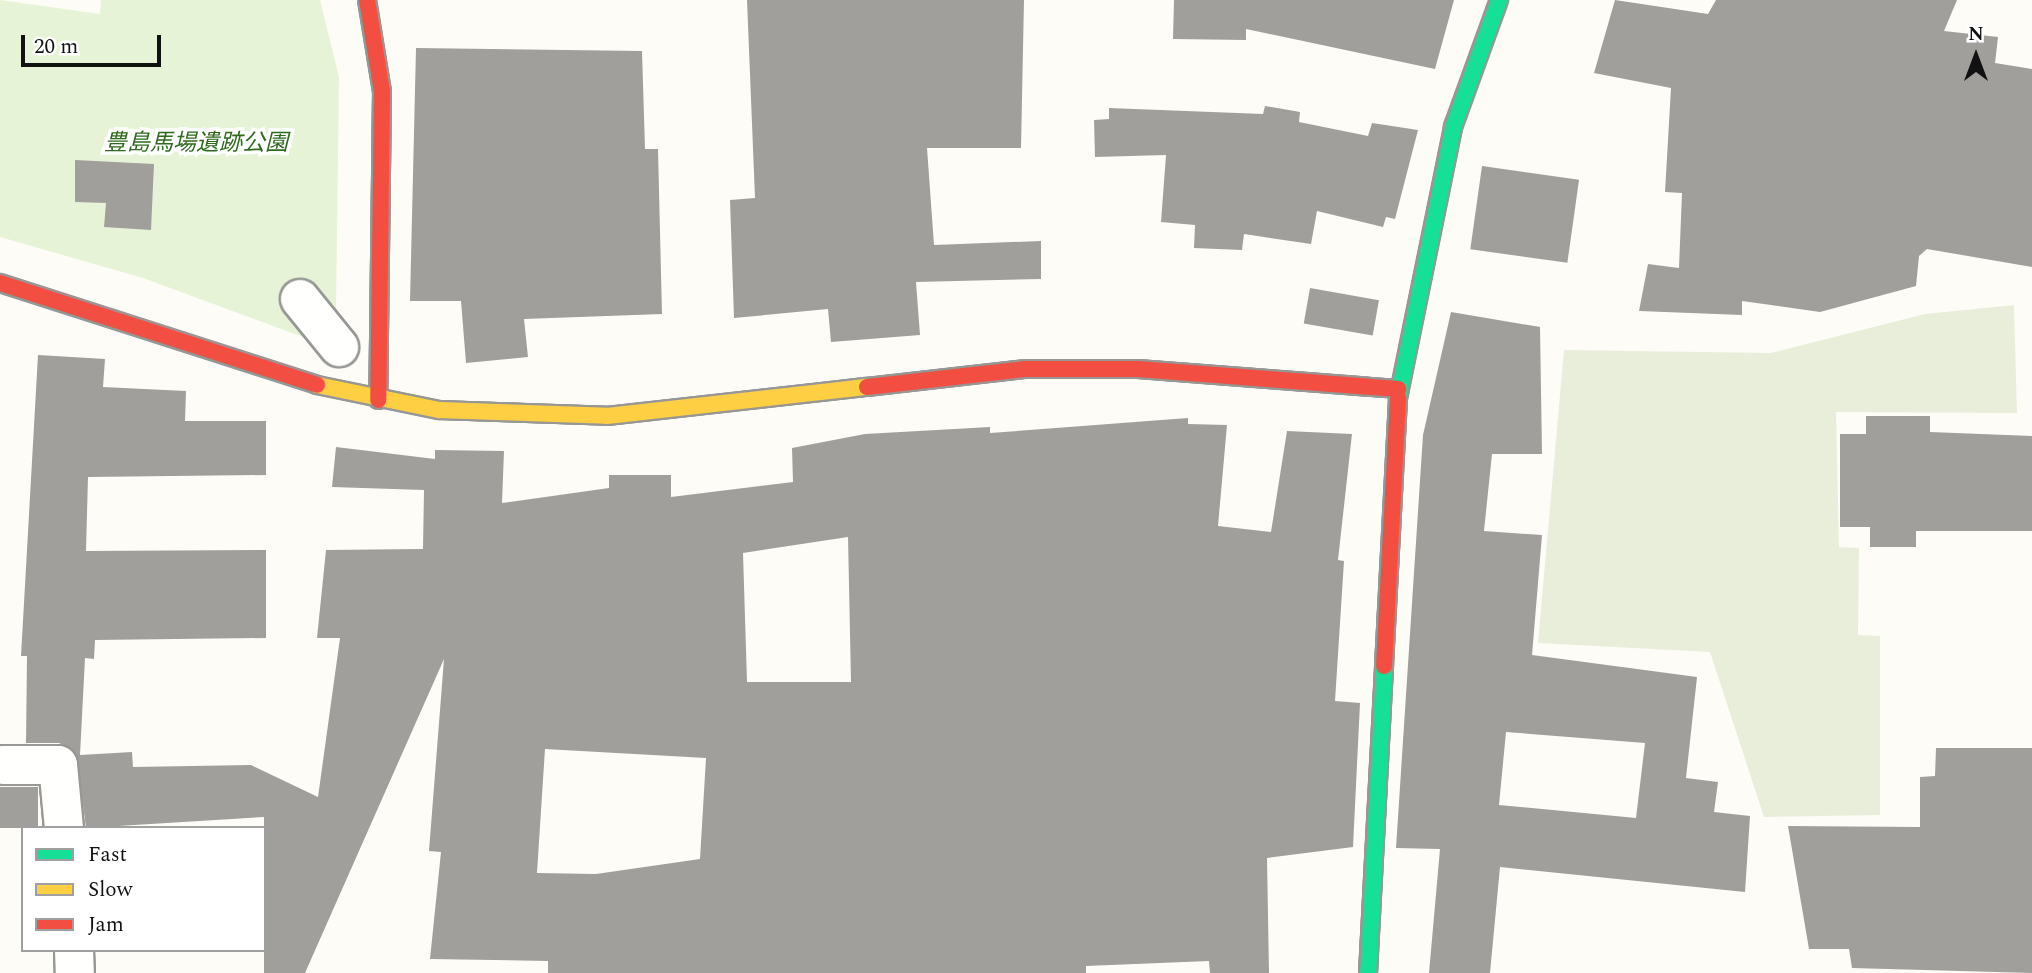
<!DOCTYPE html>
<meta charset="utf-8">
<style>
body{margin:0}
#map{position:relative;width:2032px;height:973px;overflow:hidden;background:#fdfcf7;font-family:Spectral,"Noto Sans JP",serif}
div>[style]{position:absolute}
.green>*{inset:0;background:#e7f3d7}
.cemetery>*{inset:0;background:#e9eedb}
.building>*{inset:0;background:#a19f9c;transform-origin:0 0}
.roads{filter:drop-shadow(2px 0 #979795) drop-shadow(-2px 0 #979795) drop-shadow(0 2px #979795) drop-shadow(0 -2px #979795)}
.street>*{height:38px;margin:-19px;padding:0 19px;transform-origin:19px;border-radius:19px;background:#fffffe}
.fast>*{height:16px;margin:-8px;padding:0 8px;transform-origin:8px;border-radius:8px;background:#16e098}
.slow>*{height:16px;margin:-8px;padding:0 8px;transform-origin:8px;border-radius:8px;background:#ffcf43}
.jam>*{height:16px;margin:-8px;padding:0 8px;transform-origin:8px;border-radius:8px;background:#f24e42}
span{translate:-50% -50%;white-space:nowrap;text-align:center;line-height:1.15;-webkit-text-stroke:7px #fff;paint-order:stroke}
.park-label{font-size:23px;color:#2f6b1f;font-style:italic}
.legend{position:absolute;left:21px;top:826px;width:245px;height:126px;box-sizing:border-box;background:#fff;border:2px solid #a0a0a0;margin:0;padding:9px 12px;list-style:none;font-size:21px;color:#111}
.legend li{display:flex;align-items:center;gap:14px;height:35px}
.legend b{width:35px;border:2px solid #a0a0a0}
.north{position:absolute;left:1941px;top:21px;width:70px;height:70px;-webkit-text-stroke:5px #fff;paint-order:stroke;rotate:0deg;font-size:19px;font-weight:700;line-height:28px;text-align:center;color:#111}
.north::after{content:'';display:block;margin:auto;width:24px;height:32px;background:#111;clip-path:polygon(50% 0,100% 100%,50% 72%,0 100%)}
.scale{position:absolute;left:21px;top:35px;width:140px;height:32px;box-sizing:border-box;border:4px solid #111;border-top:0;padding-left:9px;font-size:21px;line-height:24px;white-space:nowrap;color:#111;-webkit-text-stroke:5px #fff;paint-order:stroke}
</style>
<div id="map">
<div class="green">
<i style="clip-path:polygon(0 0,100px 14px,101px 0,320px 0,339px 77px,336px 312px,314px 321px,303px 337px,143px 278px,0 237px)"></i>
</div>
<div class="cemetery">
<i style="clip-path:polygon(2014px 305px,2017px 413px,1836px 412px,1839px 547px,1859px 548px,1858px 635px,1880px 636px,1880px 815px,1764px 817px,1710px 652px,1538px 643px,1564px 350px,1771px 353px,1925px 314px)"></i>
</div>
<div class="building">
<i style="clip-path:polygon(747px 0,1024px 0,1021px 148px,927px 148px,934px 245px,1041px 241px,1041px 279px,916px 282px,920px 335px,831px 342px,828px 309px,734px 318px,730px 200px,755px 198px)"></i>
<i style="clip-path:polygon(1174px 0,1454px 0,1435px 69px,1246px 29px,1246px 40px,1173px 39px)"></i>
<i style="clip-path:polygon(1615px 0,1708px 14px,1716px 0,1957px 0,1944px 31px,1998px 37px,1995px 63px,2032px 69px,2032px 267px,1927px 249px,1919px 256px,1916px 286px,1820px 312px,1742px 301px,1742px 315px,1639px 311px,1648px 264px,1679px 268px,1682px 193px,1665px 192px,1671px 88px,1594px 73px)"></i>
<i style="clip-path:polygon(416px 48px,642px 51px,645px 149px,658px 149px,662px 314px,524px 319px,528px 357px,466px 363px,461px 301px,410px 301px)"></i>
<i style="clip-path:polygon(1265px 106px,1300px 112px,1299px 122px,1368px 136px,1372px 123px,1418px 130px,1395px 219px,1386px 217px,1383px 227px,1317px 211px,1311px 244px,1244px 234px,1242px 250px,1194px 248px,1195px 225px,1161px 222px,1166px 155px,1095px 157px,1094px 120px,1109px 119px,1109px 108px,1263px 114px)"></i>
<i style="clip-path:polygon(75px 160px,154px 164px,151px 230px,104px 227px,106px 203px,75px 202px)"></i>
<i style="left:1482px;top:166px;width:98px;height:84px;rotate:8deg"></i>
<i style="left:1310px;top:288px;width:70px;height:36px;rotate:10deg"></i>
<i style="clip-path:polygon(evenodd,1451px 312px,1540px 327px,1542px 454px,1492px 454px,1484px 531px,1542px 535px,1532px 655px,1697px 677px,1686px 778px,1718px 782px,1714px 812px,1750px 816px,1745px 892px,1500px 867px,1490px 973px,1429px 973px,1440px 849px,1396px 848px,1423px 435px,1451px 312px,1506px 732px,1645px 743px,1636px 818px,1499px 805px,1506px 732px)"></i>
<i style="clip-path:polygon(evenodd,38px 355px,105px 359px,103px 387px,186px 391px,185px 421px,266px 421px,266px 475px,88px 477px,86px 551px,266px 550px,266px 638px,95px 640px,94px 659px,85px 658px,80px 755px,132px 752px,133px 767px,251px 765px,318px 797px,340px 638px,317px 638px,326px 550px,423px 549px,424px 490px,332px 487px,336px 447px,435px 459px,435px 450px,504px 451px,502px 503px,609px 488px,609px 475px,671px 475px,671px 497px,793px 482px,792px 448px,865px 434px,990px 427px,990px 433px,1188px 418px,1188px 424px,1227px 425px,1218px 526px,1271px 532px,1287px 431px,1352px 434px,1338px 560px,1344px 561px,1335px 701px,1360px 703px,1353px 847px,1267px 858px,1269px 973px,1210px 973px,1209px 961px,1086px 966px,1086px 973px,548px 973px,548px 961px,430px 959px,441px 852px,429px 851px,444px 659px,305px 973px,264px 973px,264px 817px,86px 828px,76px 752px,59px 743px,26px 743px,27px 656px,21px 656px,38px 355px,848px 537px,851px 682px,747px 682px,743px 553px,848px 537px,38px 355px,545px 749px,706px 758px,700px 859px,596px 874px,537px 873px,545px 749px)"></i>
<i style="clip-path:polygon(1866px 416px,1930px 416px,1930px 432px,2032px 436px,2032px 531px,1916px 531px,1916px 547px,1870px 547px,1870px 527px,1840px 527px,1840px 434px,1866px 434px)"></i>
<i style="clip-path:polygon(1936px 748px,2032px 748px,2032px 973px,1852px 968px,1849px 949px,1809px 949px,1788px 826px,1920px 827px,1920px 777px,1935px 776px)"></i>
<i style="left:0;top:787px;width:38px;height:41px"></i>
</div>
<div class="roads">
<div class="street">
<i style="left:300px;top:299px;width:62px;rotate:50.9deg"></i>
<i style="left:3px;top:765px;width:55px"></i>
<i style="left:58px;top:765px;width:63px;rotate:84.6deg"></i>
<i style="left:74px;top:950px;width:23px;rotate:88deg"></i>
</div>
<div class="fast">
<i style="left:1398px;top:398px;width:277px;rotate:-78.5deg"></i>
<i style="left:1453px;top:127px;width:135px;rotate:-70.1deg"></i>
<i style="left:1368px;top:973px;width:307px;rotate:-87deg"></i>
</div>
<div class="slow">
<i style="left:317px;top:385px;width:125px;rotate:11.6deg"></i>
<i style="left:439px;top:410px;width:168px;rotate:2deg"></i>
<i style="left:607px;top:416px;width:262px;rotate:-6.4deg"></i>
</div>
<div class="jam">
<i style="left:367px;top:0;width:93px;rotate:80.7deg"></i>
<i style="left:382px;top:92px;width:308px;rotate:90.7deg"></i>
<i style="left:0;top:283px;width:333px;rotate:17.8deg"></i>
<i style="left:867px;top:387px;width:160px;rotate:-6.5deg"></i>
<i style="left:1026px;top:369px;width:112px"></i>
<i style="left:1138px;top:369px;width:261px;rotate:4.4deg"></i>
<i style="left:1384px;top:666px;width:268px;rotate:-87deg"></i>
</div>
</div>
<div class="park-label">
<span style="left:196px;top:144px">豊島馬場遺跡公園</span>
</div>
<ul class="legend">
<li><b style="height:9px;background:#16e098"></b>Fast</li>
<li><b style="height:9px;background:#ffcf43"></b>Slow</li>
<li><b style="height:9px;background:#f24e42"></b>Jam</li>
</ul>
<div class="north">N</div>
<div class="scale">20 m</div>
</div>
